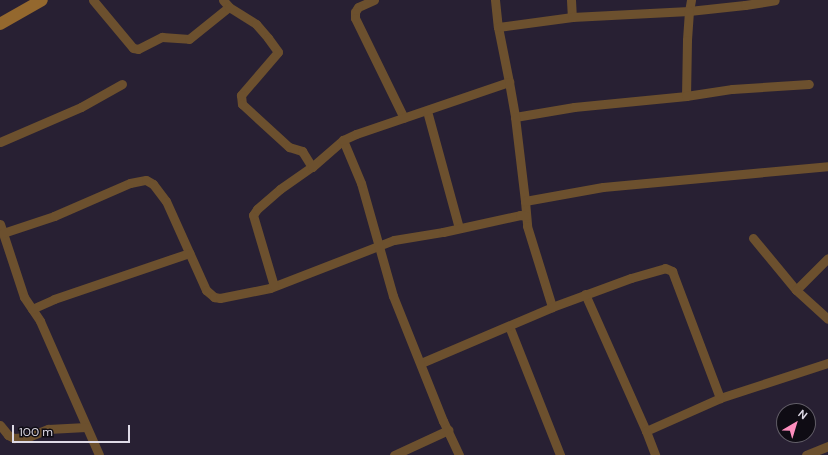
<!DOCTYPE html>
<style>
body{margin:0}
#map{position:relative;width:828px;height:455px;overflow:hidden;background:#282033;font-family:"DM Sans",sans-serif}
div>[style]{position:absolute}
.street>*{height:9px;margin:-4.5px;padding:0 4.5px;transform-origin:4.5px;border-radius:4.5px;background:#6c502e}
.secondary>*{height:12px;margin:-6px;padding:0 6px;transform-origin:6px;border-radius:6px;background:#94682e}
span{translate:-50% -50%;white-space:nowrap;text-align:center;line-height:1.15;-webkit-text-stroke:3.5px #0f0c14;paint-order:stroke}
.north{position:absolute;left:776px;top:403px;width:40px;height:40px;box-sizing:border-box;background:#0f0c14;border:1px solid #625e68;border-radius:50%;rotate:38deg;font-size:11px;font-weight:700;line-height:16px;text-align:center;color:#dedae6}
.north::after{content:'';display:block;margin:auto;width:14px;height:18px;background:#fe8ebe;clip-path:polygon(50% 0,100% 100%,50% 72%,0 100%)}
.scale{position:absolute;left:12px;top:425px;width:118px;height:18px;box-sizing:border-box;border:2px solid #dedae6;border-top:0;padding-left:5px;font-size:12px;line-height:14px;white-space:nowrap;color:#dedae6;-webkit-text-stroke:3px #0f0c14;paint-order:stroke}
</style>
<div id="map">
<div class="street">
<i style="left:93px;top:0;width:62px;rotate:50.2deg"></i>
<i style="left:133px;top:48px;width:5px;rotate:11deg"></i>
<i style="left:138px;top:49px;width:27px;rotate:-27deg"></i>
<i style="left:162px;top:37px;width:27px;rotate:4deg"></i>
<i style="left:189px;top:39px;width:51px;rotate:-38.7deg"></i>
<i style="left:223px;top:0;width:9px;rotate:49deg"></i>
<i style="left:229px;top:7px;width:32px;rotate:32deg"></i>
<i style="left:256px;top:24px;width:18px;rotate:49deg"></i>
<i style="left:268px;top:38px;width:17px;rotate:54deg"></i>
<i style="left:278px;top:52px;width:57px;rotate:130.7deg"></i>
<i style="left:241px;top:95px;width:9px;rotate:84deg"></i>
<i style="left:242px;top:104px;width:64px;rotate:42.5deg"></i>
<i style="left:289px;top:147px;width:14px;rotate:17deg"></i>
<i style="left:302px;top:151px;width:19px;rotate:58deg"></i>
<i style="left:374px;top:0;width:17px;rotate:156deg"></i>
<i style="left:358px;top:7px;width:6px;rotate:121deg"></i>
<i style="left:355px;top:12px;width:6px;rotate:90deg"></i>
<i style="left:355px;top:18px;width:111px;rotate:63.9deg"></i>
<i style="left:495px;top:0;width:27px;rotate:84deg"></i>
<i style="left:498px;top:27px;width:56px;rotate:78.7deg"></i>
<i style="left:571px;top:0;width:17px;rotate:87deg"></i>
<i style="left:691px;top:0;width:11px;rotate:100deg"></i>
<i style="left:689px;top:11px;width:56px;rotate:-6.1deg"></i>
<i style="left:745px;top:5px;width:30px;rotate:-9deg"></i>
<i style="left:498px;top:27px;width:75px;rotate:-7.7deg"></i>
<i style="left:572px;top:17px;width:117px;rotate:-2.9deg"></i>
<i style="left:689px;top:11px;width:29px;rotate:94deg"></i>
<i style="left:687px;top:40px;width:56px;rotate:91deg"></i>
<i style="left:427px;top:111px;width:121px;rotate:74.7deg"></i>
<i style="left:515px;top:117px;width:60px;rotate:-9.6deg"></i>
<i style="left:574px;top:107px;width:113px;rotate:-5.6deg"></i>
<i style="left:686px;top:96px;width:47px;rotate:-8.7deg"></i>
<i style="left:732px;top:89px;width:77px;rotate:-3.7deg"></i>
<i style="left:0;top:142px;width:88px;rotate:-23.4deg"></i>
<i style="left:81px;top:107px;width:47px;rotate:-29.3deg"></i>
<i style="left:525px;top:201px;width:25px;rotate:85deg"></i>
<i style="left:527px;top:226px;width:85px;rotate:72.8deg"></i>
<i style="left:0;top:224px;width:77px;rotate:71.8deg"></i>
<i style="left:24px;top:297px;width:29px;rotate:56deg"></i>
<i style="left:40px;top:321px;width:146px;rotate:66.2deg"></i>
<i style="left:3px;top:233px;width:54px;rotate:-18.4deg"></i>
<i style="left:54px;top:216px;width:83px;rotate:-23.5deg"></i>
<i style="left:130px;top:183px;width:16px;rotate:-11deg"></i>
<i style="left:146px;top:180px;width:8px;rotate:30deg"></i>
<i style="left:153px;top:184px;width:21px;rotate:53deg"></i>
<i style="left:166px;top:201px;width:98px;rotate:65.8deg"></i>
<i style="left:206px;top:290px;width:11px;rotate:41deg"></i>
<i style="left:214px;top:297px;width:6px;rotate:9deg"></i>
<i style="left:220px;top:298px;width:51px;rotate:-11.3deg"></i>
<i style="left:270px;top:288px;width:133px;rotate:-21.2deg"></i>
<i style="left:394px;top:240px;width:50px;rotate:-9.3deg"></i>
<i style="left:443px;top:232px;width:79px;rotate:-12.4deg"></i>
<i style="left:520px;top:215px;width:6px;rotate:9deg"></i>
<i style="left:753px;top:238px;width:67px;rotate:50.4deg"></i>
<i style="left:796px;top:290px;width:45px;rotate:-45deg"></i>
<i style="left:274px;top:286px;width:74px;rotate:-106.5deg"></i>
<i style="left:253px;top:215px;width:7px;rotate:-56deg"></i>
<i style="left:257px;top:209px;width:30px;rotate:-41deg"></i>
<i style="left:280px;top:189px;width:39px;rotate:-35deg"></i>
<i style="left:312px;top:167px;width:41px;rotate:-41.1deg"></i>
<i style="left:796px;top:290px;width:43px;rotate:42.2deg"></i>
<i style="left:585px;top:294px;width:150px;rotate:66deg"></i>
<i style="left:646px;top:431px;width:81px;rotate:-24deg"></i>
<i style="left:720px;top:398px;width:114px;rotate:-18deg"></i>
<i style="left:32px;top:309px;width:24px;rotate:-24deg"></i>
<i style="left:54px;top:299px;width:143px;rotate:-18.8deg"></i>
<i style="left:509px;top:326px;width:139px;rotate:68.4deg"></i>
<i style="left:421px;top:363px;width:142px;rotate:-23.1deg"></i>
<i style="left:552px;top:307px;width:84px;rotate:-20.2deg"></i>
<i style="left:631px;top:278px;width:35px;rotate:-16deg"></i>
<i style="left:665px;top:268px;width:8px;rotate:23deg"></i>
<i style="left:672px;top:271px;width:136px;rotate:69.3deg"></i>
<i style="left:0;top:425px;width:13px;rotate:51deg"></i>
<i style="left:8px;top:435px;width:7px;rotate:27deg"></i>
<i style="left:14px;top:438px;width:14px;rotate:-4deg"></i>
<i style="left:28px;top:437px;width:22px;rotate:-22deg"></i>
<i style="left:48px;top:429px;width:38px;rotate:-3deg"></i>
<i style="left:646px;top:431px;width:26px;rotate:69deg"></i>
<i style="left:394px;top:455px;width:60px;rotate:-24.8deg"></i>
<i style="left:459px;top:455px;width:38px;rotate:-115deg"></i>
<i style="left:443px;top:421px;width:135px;rotate:-111.8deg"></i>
<i style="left:393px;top:296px;width:117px;rotate:-105.8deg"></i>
<i style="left:361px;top:183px;width:47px;rotate:-112.7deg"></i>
<i style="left:343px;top:140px;width:14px;rotate:-25deg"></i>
<i style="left:356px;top:134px;width:162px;rotate:-18.8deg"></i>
<i style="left:509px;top:82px;width:36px;rotate:80deg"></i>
<i style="left:515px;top:117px;width:85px;rotate:83.2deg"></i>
<i style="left:525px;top:201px;width:79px;rotate:-10.2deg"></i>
<i style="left:603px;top:187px;width:226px;rotate:-5.3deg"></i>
<i style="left:806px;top:455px;width:24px;rotate:-22deg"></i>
</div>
<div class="secondary">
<i style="left:0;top:24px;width:48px;rotate:-29.7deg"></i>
</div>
<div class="north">N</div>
<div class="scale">100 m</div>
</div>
